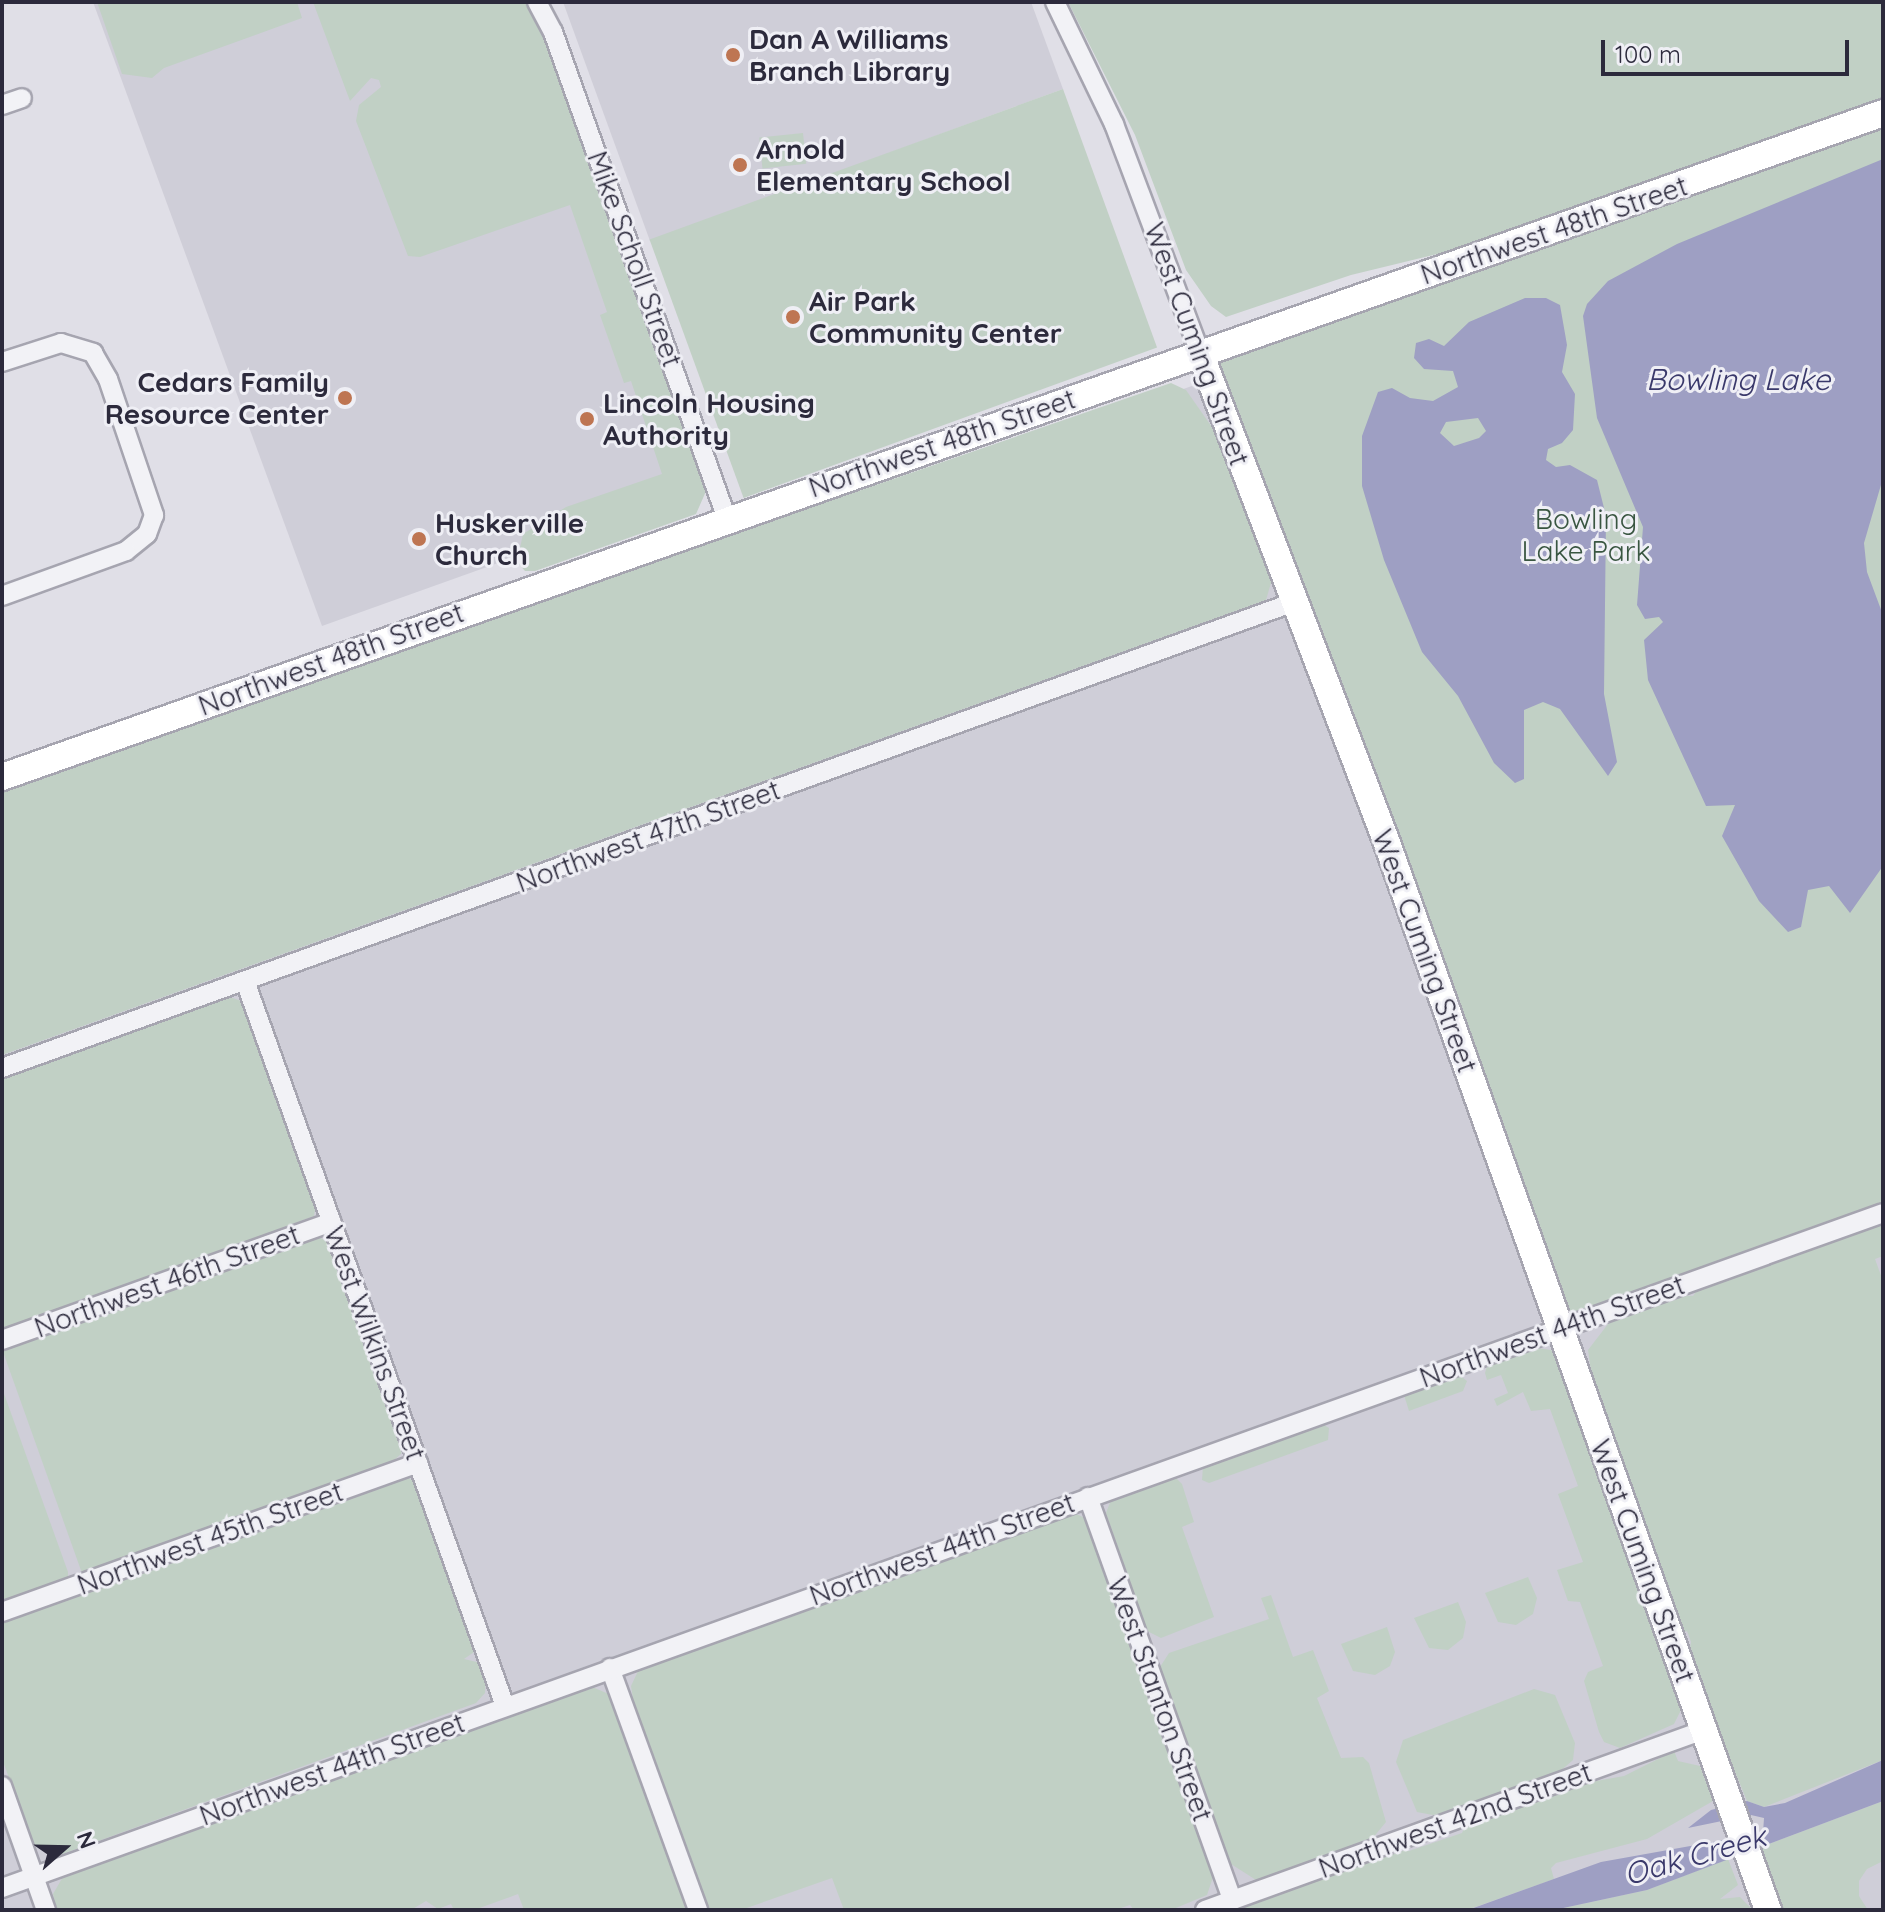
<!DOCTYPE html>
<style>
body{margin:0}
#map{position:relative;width:1885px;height:1912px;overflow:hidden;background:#e0dfe7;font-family:Quicksand,sans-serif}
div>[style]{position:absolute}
.built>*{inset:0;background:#cfced8}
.green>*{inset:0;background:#c1d0c5;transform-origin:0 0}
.water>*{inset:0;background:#9e9fc3}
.roads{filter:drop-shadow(2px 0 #a6a5b0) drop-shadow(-2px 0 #a6a5b0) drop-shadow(0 2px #a6a5b0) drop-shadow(0 -2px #a6a5b0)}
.street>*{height:18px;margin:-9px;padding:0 9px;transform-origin:9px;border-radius:9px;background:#f2f2f6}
.secondary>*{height:26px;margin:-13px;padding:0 13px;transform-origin:13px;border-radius:13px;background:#fff}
.dots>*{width:22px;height:22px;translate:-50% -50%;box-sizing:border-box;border:4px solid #efeff5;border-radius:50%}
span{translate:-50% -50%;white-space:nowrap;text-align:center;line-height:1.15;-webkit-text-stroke:6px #efeff5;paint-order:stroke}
.poi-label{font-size:28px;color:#2c2a3c;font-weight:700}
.left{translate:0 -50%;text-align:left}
.right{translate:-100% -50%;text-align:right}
.street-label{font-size:28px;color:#2c2a3c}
.park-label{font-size:28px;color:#395641}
.water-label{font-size:30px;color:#3a396b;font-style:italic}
.frame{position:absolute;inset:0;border:4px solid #2c2a3c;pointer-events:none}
.north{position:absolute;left:24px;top:1808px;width:80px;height:80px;-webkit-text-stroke:6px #efeff5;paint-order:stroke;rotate:70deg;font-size:22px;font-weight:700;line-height:32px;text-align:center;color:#2c2a3c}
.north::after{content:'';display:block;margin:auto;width:28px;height:36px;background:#2c2a3c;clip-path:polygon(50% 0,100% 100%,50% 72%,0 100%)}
.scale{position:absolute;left:1601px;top:40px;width:248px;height:36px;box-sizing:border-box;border:4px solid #2c2a3c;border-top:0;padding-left:10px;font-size:24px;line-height:28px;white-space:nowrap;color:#2c2a3c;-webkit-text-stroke:6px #efeff5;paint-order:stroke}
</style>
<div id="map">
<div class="built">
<i style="clip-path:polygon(93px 2px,512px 2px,694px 493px,322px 626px)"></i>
<i style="clip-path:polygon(563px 2px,1031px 2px,1063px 89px,650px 241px)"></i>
<i style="clip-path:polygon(1883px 142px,1883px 1910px,2px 1910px,2px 806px)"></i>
</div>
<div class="green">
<i style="clip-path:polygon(97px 2px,297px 2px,302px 18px,164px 68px,152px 78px,122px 74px)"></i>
<i style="clip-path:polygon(313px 2px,528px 2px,541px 26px,707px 489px,696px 514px,535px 571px,525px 571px,517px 562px,523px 534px,566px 507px,662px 474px,631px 381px,624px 383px,600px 315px,607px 312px,570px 205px,420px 257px,408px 256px,356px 121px,359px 105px,381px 87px,379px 80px,371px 78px,350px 101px)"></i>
<i style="clip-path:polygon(1068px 2px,1883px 2px,1883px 100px,1462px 248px,1351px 275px,1226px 317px,1211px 306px,1186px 270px,1135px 135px)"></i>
<i style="left:1063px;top:89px;width:275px;height:440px;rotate:70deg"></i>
<i style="clip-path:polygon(1883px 113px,1883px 1213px,1560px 1329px,1200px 353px)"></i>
<i style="left:803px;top:133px;width:31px;height:44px;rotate:84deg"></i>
<i style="clip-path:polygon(1171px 383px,1186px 390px,1214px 430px,1273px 576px,1266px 600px,2px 1055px,2px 787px)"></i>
<i style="clip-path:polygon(222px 994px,241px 1001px,248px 1010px,316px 1204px,314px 1216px,2px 1332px,2px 1074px)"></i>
<i style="clip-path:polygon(1883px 1220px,1883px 1256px,1875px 1259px,1883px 1281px,1883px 1760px,1764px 1807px,1747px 1801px,1708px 1706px,1689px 1654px,1691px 1642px,1687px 1631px,1682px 1633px,1593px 1385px,1588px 1350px,1608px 1324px,1638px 1310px,1678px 1295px,1693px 1296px,1699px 1287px)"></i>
<i style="clip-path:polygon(314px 1234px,331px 1244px,404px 1445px,401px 1454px,385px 1468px,83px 1576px,2px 1349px)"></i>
<i style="clip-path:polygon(1530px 1347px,1551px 1350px,1561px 1358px,1682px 1708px,1674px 1724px,1620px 1748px,1604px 1742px,1599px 1732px,1584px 1681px,1588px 1672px,1603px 1666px,1580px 1602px,1568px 1601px,1557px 1570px,1583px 1562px,1558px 1494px,1578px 1486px,1550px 1409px,1531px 1411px,1523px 1392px,1497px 1406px,1494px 1399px,1508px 1393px,1501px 1375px,1487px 1380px,1485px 1373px,1488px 1363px)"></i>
<i style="clip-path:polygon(1458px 1374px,1467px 1381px,1463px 1391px,1409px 1411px,1403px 1392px)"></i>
<i style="clip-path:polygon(2px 1388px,68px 1572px,68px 1579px,2px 1605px)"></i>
<i style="clip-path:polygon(1321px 1423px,1329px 1428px,1328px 1440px,1209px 1483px,1202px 1480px,1203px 1466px)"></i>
<i style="clip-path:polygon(406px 1476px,418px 1485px,477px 1650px,464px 1659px,481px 1663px,486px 1677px,485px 1693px,476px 1703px,60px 1855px,34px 1845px,2px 1759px,2px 1618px)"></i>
<i style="clip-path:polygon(1174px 1476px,1182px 1484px,1194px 1522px,1182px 1527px,1214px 1617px,1161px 1638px,1147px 1631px,1106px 1513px,1111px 1500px)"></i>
<i style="clip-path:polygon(1072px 1512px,1087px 1519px,1215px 1871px,1207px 1895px,1171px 1910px,1134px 1910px,1130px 1905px,1115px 1910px,844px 1910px,832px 1878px,741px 1910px,706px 1910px,636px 1717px,631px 1686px,639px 1669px)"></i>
<i style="clip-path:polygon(1528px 1577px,1537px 1598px,1533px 1614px,1516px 1625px,1498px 1622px,1485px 1593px)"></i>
<i style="clip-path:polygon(1271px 1595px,1293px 1657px,1313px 1650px,1329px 1691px,1317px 1698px,1341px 1758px,1363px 1757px,1369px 1763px,1386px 1822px,1372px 1839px,1256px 1880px,1231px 1864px,1160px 1667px,1169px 1653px,1269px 1619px,1261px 1598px)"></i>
<i style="clip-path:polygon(1458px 1602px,1466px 1622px,1463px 1638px,1448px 1650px,1429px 1648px,1414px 1618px)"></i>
<i style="clip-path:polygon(1387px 1627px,1395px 1652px,1390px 1666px,1375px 1675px,1353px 1671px,1341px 1644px)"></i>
<i style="clip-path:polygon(590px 1686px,611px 1695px,696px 1910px,524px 1910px,518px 1894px,474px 1910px,454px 1910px,451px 1904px,438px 1909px,426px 1901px,411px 1910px,57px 1910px,53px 1894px,64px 1875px)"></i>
<i style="clip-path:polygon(1534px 1689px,1555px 1695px,1575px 1743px,1573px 1760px,1558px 1773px,1438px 1816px,1417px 1812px,1396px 1762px,1403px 1740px)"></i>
<i style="clip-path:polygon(1674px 1751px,1678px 1761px,1700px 1766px,1713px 1801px,1647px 1839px,1556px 1863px,1551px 1868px,1554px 1879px,1467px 1910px,1228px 1910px,1399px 1849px,1409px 1851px,1462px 1833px,1465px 1826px,1585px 1783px,1624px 1776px)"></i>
<i style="clip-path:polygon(1883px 1801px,1883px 1861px,1867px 1869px,1859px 1881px,1859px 1896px,1868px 1910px,1783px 1910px,1761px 1847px)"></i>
<i style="clip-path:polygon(1728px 1859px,1738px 1885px,1720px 1899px,1740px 1897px,1753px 1910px,1554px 1910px,1647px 1890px)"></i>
</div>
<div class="water">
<i style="clip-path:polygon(1883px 159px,1883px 478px,1864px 543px,1867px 572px,1883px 615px,1883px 866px,1850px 913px,1829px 886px,1808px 890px,1801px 927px,1788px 932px,1759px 901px,1722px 836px,1735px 805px,1706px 806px,1648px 680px,1644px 640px,1663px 622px,1659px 617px,1645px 619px,1637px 605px,1643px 527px,1597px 418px,1583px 316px,1587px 304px,1608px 281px,1677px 244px)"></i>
<i style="clip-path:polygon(evenodd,1525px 298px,1546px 298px,1560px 305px,1567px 345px,1562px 372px,1575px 394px,1573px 430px,1562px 443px,1548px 449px,1546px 460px,1556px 467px,1570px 465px,1597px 480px,1606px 516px,1604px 694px,1617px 762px,1608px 776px,1560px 709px,1543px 702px,1524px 710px,1524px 779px,1515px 783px,1494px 763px,1458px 696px,1422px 652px,1384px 560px,1362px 486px,1362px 436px,1378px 392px,1392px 388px,1410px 398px,1433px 401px,1458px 387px,1453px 371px,1424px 369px,1414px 358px,1416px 343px,1429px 339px,1444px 346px,1469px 322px,1525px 298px,1478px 418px,1486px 431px,1479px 438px,1454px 446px,1440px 433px,1446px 422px,1478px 418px)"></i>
<i style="clip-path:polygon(1883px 1760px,1883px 1801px,1647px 1890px,1554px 1910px,1468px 1910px,1601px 1862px,1763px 1833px,1764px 1818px,1751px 1815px,1688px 1828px,1711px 1810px,1747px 1801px,1764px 1807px,1785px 1803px)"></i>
</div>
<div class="roads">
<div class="street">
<i style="left:537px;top:2px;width:34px;rotate:62deg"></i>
<i style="left:553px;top:32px;width:517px;rotate:70.34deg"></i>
<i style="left:1055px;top:2px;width:136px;rotate:64.2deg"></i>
<i style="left:1114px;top:124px;width:245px;rotate:69.4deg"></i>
<i style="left:2px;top:105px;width:21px;rotate:-19deg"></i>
<i style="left:2px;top:362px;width:62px;rotate:-17.9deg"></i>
<i style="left:61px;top:343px;width:34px;rotate:17deg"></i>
<i style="left:93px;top:353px;width:30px;rotate:60deg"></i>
<i style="left:108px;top:379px;width:144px;rotate:71.3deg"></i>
<i style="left:154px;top:515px;width:20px;rotate:110deg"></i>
<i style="left:147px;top:534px;width:27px;rotate:141deg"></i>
<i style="left:126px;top:551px;width:132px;rotate:160.1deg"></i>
<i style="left:245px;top:981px;width:770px;rotate:70.27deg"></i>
<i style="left:2px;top:1068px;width:1373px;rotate:-19.83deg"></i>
<i style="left:2px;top:1340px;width:350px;rotate:-19.7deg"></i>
<i style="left:1088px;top:1497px;width:428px;rotate:70.3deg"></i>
<i style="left:2px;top:1612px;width:442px;rotate:-19.7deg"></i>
<i style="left:610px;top:1668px;width:258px;rotate:70deg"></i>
<i style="left:2px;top:1786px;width:132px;rotate:70.5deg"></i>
<i style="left:2px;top:1888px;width:1998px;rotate:-19.74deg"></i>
<i style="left:1205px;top:1910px;width:530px;rotate:-19.84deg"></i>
</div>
<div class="secondary">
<i style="left:1200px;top:353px;width:524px;rotate:69.11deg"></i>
<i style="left:1387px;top:843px;width:1133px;rotate:70.35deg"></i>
<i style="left:2px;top:777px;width:1995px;rotate:-19.44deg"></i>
</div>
</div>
<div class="dots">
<i style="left:733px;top:55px;background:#be7552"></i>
<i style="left:740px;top:165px;background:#be7552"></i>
<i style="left:793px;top:317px;background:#be7552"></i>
<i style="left:345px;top:398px;background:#be7552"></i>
<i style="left:587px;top:419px;background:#be7552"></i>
<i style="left:419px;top:539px;background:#be7552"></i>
</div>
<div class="poi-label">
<span class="left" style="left:749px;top:55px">Dan A Williams<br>Branch Library</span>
<span class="left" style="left:756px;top:165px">Arnold<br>Elementary School</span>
<span class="left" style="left:809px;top:317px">Air Park<br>Community Center</span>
<span class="right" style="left:329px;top:398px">Cedars Family<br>Resource Center</span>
<span class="left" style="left:603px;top:419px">Lincoln Housing<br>Authority</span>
<span class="left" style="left:435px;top:539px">Huskerville<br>Church</span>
</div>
<div class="street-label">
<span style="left:1554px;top:230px;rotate:-19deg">Northwest 48th Street</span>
<span style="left:635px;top:259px;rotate:70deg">Mike Scholl Street</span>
<span style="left:1197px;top:344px;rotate:70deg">West Cuming Street</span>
<span style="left:942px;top:443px;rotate:-19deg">Northwest 48th Street</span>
<span style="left:331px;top:659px;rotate:-20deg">Northwest 48th Street</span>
<span style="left:648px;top:836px;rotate:-20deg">Northwest 47th Street</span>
<span style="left:1425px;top:951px;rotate:70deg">West Cuming Street</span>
<span style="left:167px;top:1281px;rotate:-20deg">Northwest 46th Street</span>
<span style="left:1552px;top:1331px;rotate:-20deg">Northwest 44th Street</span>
<span style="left:375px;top:1343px;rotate:70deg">West Wilkins Street</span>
<span style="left:210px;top:1538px;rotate:-20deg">Northwest 45th Street</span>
<span style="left:942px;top:1549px;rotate:-20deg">Northwest 44th Street</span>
<span style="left:1643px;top:1561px;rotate:70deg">West Cuming Street</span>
<span style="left:1160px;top:1699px;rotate:70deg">West Stanton Street</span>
<span style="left:332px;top:1769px;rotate:-20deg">Northwest 44th Street</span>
<span style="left:1455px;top:1820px;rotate:-20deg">Northwest 42nd Street</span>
</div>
<div class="park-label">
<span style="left:1586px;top:535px">Bowling<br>Lake Park</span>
</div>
<div class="water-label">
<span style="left:1738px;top:379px">Bowling Lake</span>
<span style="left:1695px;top:1855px;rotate:-16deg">Oak Creek</span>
</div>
<div class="frame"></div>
<div class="north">N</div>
<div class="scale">100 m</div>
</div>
